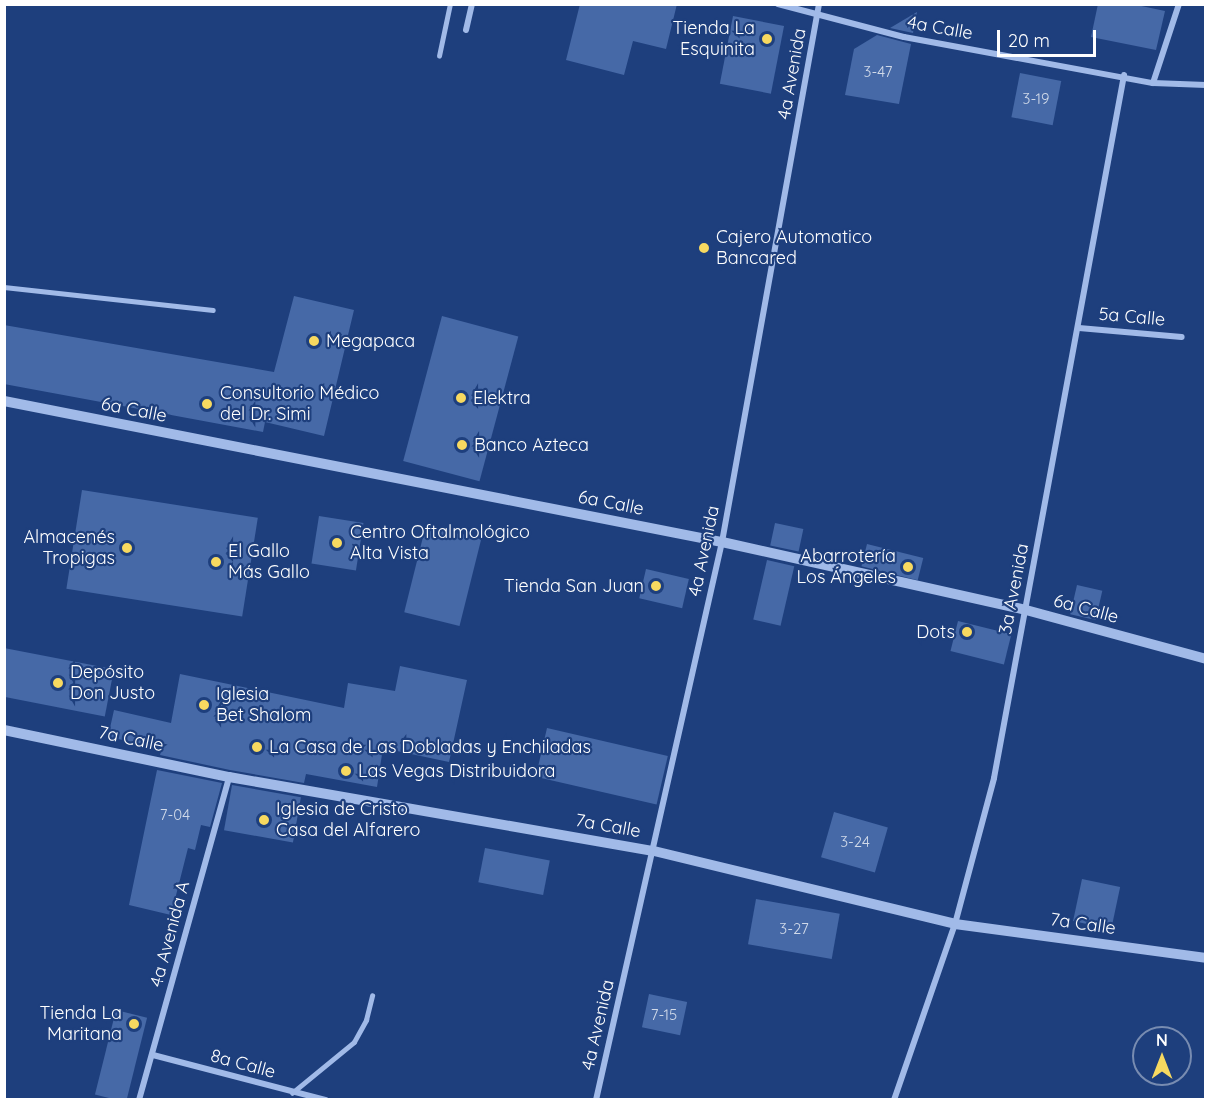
<!DOCTYPE html>
<meta charset="utf-8">
<style>
body{margin:0}
#map{position:relative;width:1210px;height:1104px;overflow:hidden;background:#1e3f7d;font-family:Quicksand,sans-serif}
div>[style]{position:absolute}
.building>*{inset:0;background:#4669a7;transform-origin:0 0}
.service>*{height:4.5px;margin:-2.25px;padding:0 2.25px;transform-origin:2.25px;border-radius:2.25px;background:#a1bae8}
.minor>*{height:6px;margin:-3px;padding:0 3px;transform-origin:3px;border-radius:3px;background:#a1bae8}
.tertiary>*{height:10px;margin:-5px;padding:0 5px;transform-origin:5px;border-radius:5px;background:#a1bae8}
.dots>*{width:16px;height:16px;translate:-50% -50%;box-sizing:border-box;border:3px solid #1e3f7d;border-radius:50%}
span{translate:-50% -50%;white-space:nowrap;text-align:center;line-height:1.15;-webkit-text-stroke:4.5px #1e3f7d;paint-order:stroke}
.number-label{font-size:15px;color:#d1dae9}
.number-label span{-webkit-text-stroke-width:0}
.street-label{font-size:18px;color:#fff}
.poi-label{font-size:18px;color:#fff}
.right{translate:-100% -50%;text-align:right}
.left{translate:0 -50%;text-align:left}
.frame{position:absolute;inset:0;border:6px solid #fff;pointer-events:none}
.north{position:absolute;left:1132px;top:1026px;width:60px;height:60px;box-sizing:border-box;background:#1e3f7d;border:2px solid #788cb1;border-radius:50%;rotate:0deg;font-size:16px;font-weight:700;line-height:24px;text-align:center;color:#fff}
.north::after{content:'';display:block;margin:auto;width:21px;height:27px;background:#f7d960;clip-path:polygon(50% 0,100% 100%,50% 72%,0 100%)}
.scale{position:absolute;left:997px;top:30px;width:99px;height:27px;box-sizing:border-box;border:3px solid #fff;border-top:0;padding-left:8px;font-size:18px;line-height:21px;white-space:nowrap;color:#fff;-webkit-text-stroke:4px #1e3f7d;paint-order:stroke}
</style>
<div id="map">
<div class="building">
<i style="clip-path:polygon(580px 4px,677px 4px,666px 49px,633px 41px,624px 75px,566px 60px)"></i>
<i style="clip-path:polygon(1098px 4px,1132px 4px,1165px 11px,1156px 50px,1091px 37px)"></i>
<i style="clip-path:polygon(917px 12px,913px 33px,890px 28px)"></i>
<i style="left:733px;top:16px;width:52px;height:69px;rotate:11deg"></i>
<i style="clip-path:polygon(877px 35px,911px 44px,899px 104px,845px 95px,854px 49px)"></i>
<i style="left:1020px;top:73px;width:42px;height:45px;rotate:11deg"></i>
<i style="clip-path:polygon(294px 296px,354px 310px,324px 436px,265px 422px,263px 432px,4px 384px,4px 325px,274px 372px)"></i>
<i style="left:442px;top:316px;width:79px;height:150px;rotate:15deg"></i>
<i style="left:82px;top:490px;width:178px;height:100px;rotate:9deg"></i>
<i style="left:319px;top:516px;width:45px;height:48px;rotate:9deg"></i>
<i style="left:775px;top:523px;width:29px;height:23px;rotate:12deg"></i>
<i style="left:426px;top:525px;width:57px;height:90px;rotate:14deg"></i>
<i style="left:867px;top:544px;width:58px;height:23px;rotate:14deg"></i>
<i style="left:767px;top:560px;width:28px;height:61px;rotate:13deg"></i>
<i style="left:646px;top:569px;width:44px;height:30px;rotate:13deg"></i>
<i style="left:1077px;top:585px;width:26px;height:30px;rotate:13deg"></i>
<i style="left:958px;top:621px;width:55px;height:31px;rotate:14deg"></i>
<i style="left:4px;top:648px;width:112px;height:48px;rotate:11deg"></i>
<i style="clip-path:polygon(400px 666px,467px 680px,449px 762px,383px 748px,377px 787px,306px 774px,304px 783px,230px 770px,160px 755px,162px 748px,108px 737px,114px 710px,171px 723px,180px 674px,344px 708px,348px 683px,395px 691px)"></i>
<i style="left:547px;top:728px;width:124px;height:50px;rotate:13deg"></i>
<i style="clip-path:polygon(157px 770px,222px 783px,210px 827px,201px 825px,195px 850px,188px 848px,171px 915px,129px 905px)"></i>
<i style="left:232px;top:785px;width:70px;height:46px;rotate:10deg"></i>
<i style="left:834px;top:812px;width:56px;height:47px;rotate:16deg"></i>
<i style="left:485px;top:848px;width:66px;height:35px;rotate:11deg"></i>
<i style="left:1082px;top:879px;width:39px;height:43px;rotate:12deg"></i>
<i style="left:756px;top:899px;width:85px;height:46px;rotate:10deg"></i>
<i style="left:649px;top:994px;width:39px;height:34px;rotate:12deg"></i>
<i style="left:116px;top:1010px;width:32px;height:87px;rotate:14deg"></i>
</div>
<div class="service">
<i style="left:439px;top:56px;width:53px;rotate:-78.1deg"></i>
<i style="left:4px;top:287px;width:210px;rotate:6.3deg"></i>
<i style="left:292px;top:1093px;width:80px;rotate:-39.4deg"></i>
<i style="left:354px;top:1042px;width:25px;rotate:-61deg"></i>
<i style="left:366px;top:1020px;width:25px;rotate:-76deg"></i>
</div>
<div class="minor">
<i style="left:778px;top:4px;width:130px;rotate:14.7deg"></i>
<i style="left:904px;top:37px;width:253px;rotate:10.5deg"></i>
<i style="left:1153px;top:83px;width:53px;rotate:2.2deg"></i>
<i style="left:466px;top:30px;width:27px;rotate:-77deg"></i>
<i style="left:1153px;top:83px;width:83px;rotate:-71.8deg"></i>
<i style="left:1079px;top:328px;width:103px;rotate:5deg"></i>
<i style="left:153px;top:1055px;width:179px;rotate:14.6deg"></i>
<i style="left:139px;top:1100px;width:335px;rotate:-74.4deg"></i>
<i style="left:596px;top:1100px;width:572px;rotate:-77.28deg"></i>
<i style="left:722px;top:542px;width:547px;rotate:-79.78deg"></i>
<i style="left:894px;top:1100px;width:186px;rotate:-70.9deg"></i>
<i style="left:955px;top:924px;width:151px;rotate:-75deg"></i>
<i style="left:994px;top:778px;width:715px;rotate:-79.52deg"></i>
</div>
<div class="tertiary">
<i style="left:4px;top:401px;width:732px;rotate:11.11deg"></i>
<i style="left:722px;top:542px;width:312px;rotate:12.6deg"></i>
<i style="left:1026px;top:610px;width:187px;rotate:15.2deg"></i>
<i style="left:4px;top:730px;width:230px;rotate:11.8deg"></i>
<i style="left:229px;top:777px;width:431px;rotate:9.9deg"></i>
<i style="left:654px;top:851px;width:310px;rotate:13.6deg"></i>
<i style="left:955px;top:924px;width:253px;rotate:7.7deg"></i>
</div>
<div class="dots">
<i style="left:767px;top:39px;background:#f7d960"></i>
<i style="left:704px;top:248px;background:#f7d960"></i>
<i style="left:314px;top:341px;background:#f7d960"></i>
<i style="left:461px;top:398px;background:#f7d960"></i>
<i style="left:207px;top:404px;background:#f7d960"></i>
<i style="left:462px;top:445px;background:#f7d960"></i>
<i style="left:337px;top:543px;background:#f7d960"></i>
<i style="left:127px;top:548px;background:#f7d960"></i>
<i style="left:216px;top:562px;background:#f7d960"></i>
<i style="left:908px;top:567px;background:#f7d960"></i>
<i style="left:656px;top:586px;background:#f7d960"></i>
<i style="left:967px;top:632px;background:#f7d960"></i>
<i style="left:58px;top:683px;background:#f7d960"></i>
<i style="left:204px;top:705px;background:#f7d960"></i>
<i style="left:257px;top:747px;background:#f7d960"></i>
<i style="left:346px;top:771px;background:#f7d960"></i>
<i style="left:264px;top:820px;background:#f7d960"></i>
<i style="left:134px;top:1024px;background:#f7d960"></i>
</div>
<div class="number-label">
<span style="left:878px;top:72px">3-47</span>
<span style="left:1036px;top:99px">3-19</span>
<span style="left:175px;top:815px">7-04</span>
<span style="left:855px;top:842px">3-24</span>
<span style="left:794px;top:929px">3-27</span>
<span style="left:664px;top:1015px">7-15</span>
</div>
<div class="street-label">
<span style="left:940px;top:28px;rotate:10deg">4a Calle</span>
<span style="left:792px;top:74px;rotate:-80deg">4a Avenida</span>
<span style="left:1132px;top:317px;rotate:5deg">5a Calle</span>
<span style="left:134px;top:410px;rotate:11deg">6a Calle</span>
<span style="left:611px;top:503px;rotate:11deg">6a Calle</span>
<span style="left:704px;top:551px;rotate:-78deg">4a Avenida</span>
<span style="left:1014px;top:589px;rotate:-79deg">3a Avenida</span>
<span style="left:1086px;top:609px;rotate:15deg">6a Calle</span>
<span style="left:131px;top:739px;rotate:12deg">7a Calle</span>
<span style="left:608px;top:826px;rotate:10deg">7a Calle</span>
<span style="left:1083px;top:924px;rotate:8deg">7a Calle</span>
<span style="left:170px;top:934px;rotate:-75deg">4a Avenida A</span>
<span style="left:598px;top:1025px;rotate:-77deg">4a Avenida</span>
<span style="left:243px;top:1064px;rotate:15deg">8a Calle</span>
</div>
<div class="poi-label">
<span class="right" style="left:755px;top:39px">Tienda La<br>Esquinita</span>
<span class="left" style="left:716px;top:248px">Cajero Automatico<br>Bancared</span>
<span class="left" style="left:326px;top:341px">Megapaca</span>
<span class="left" style="left:220px;top:404px">Consultorio Médico<br>del Dr. Simi</span>
<span class="left" style="left:473px;top:398px">Elektra</span>
<span class="left" style="left:474px;top:445px">Banco Azteca</span>
<span class="left" style="left:350px;top:543px">Centro Oftalmológico<br>Alta Vista</span>
<span class="right" style="left:115px;top:548px">Almacenés<br>Tropigas</span>
<span class="left" style="left:228px;top:562px">El Gallo<br>Más Gallo</span>
<span class="right" style="left:896px;top:567px">Abarrotería<br>Los Ángeles</span>
<span class="right" style="left:644px;top:586px">Tienda San Juan</span>
<span class="right" style="left:955px;top:632px">Dots</span>
<span class="left" style="left:70px;top:683px">Depósito<br>Don Justo</span>
<span class="left" style="left:216px;top:705px">Iglesia<br>Bet Shalom</span>
<span class="left" style="left:269px;top:747px">La Casa de Las Dobladas y Enchiladas</span>
<span class="left" style="left:358px;top:771px">Las Vegas Distribuidora</span>
<span class="left" style="left:276px;top:820px">Iglesia de Cristo<br>Casa del Alfarero</span>
<span class="right" style="left:122px;top:1024px">Tienda La<br>Maritana</span>
</div>
<div class="frame"></div>
<div class="north">N</div>
<div class="scale">20 m</div>
</div>
